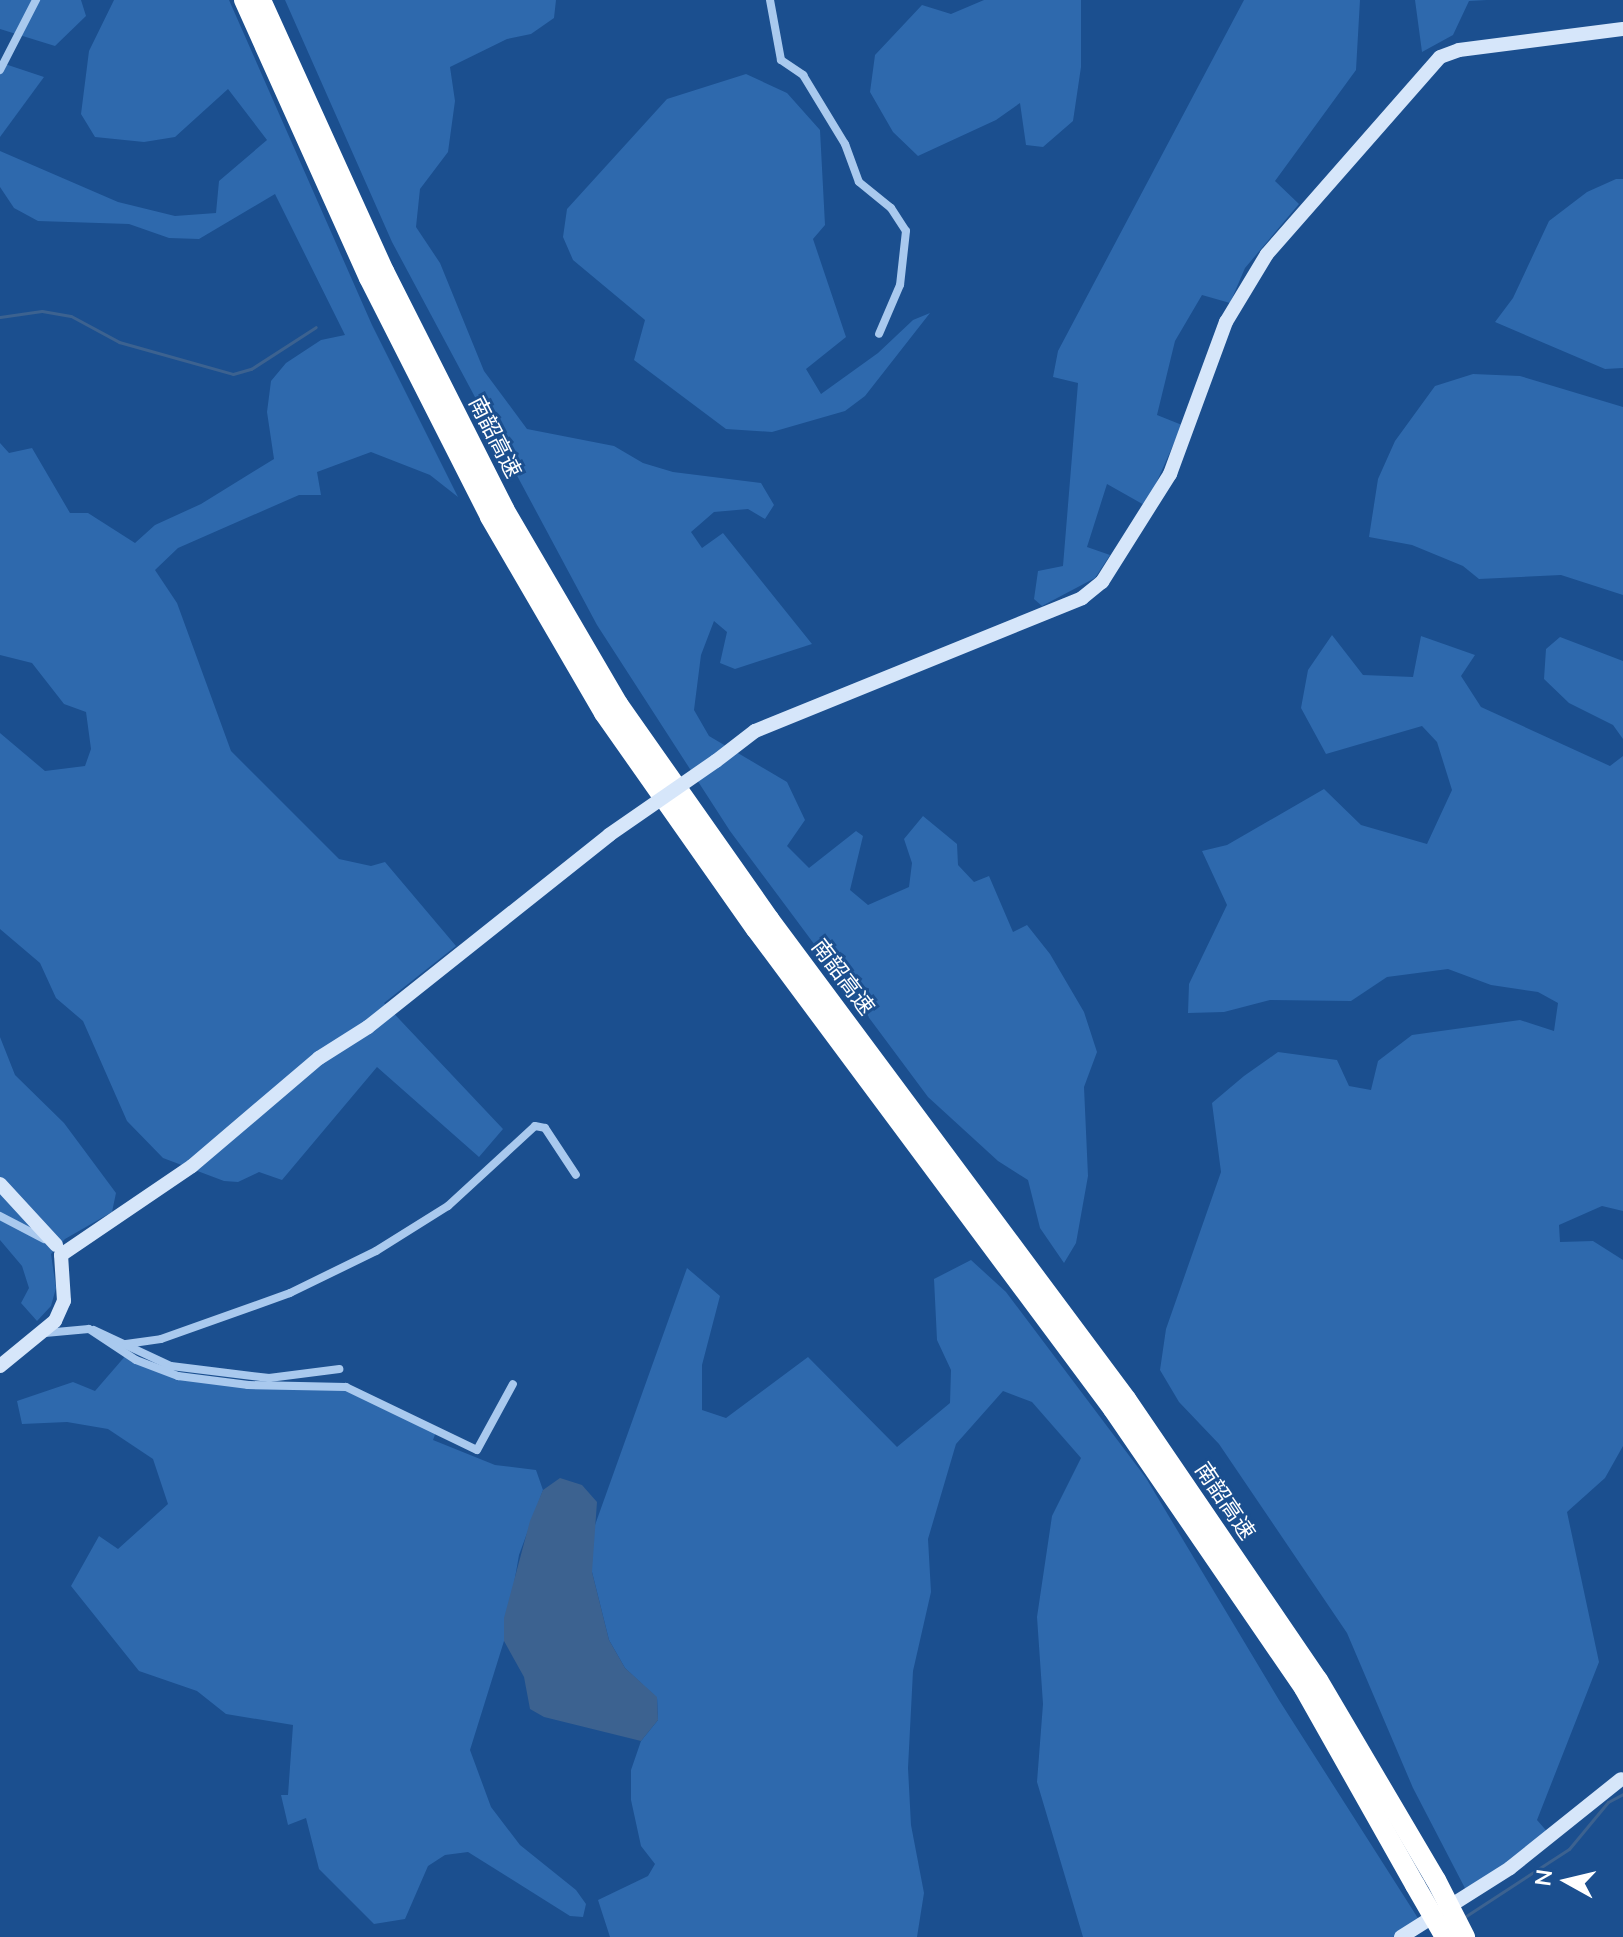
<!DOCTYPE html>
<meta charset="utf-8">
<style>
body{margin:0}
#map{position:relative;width:1623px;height:1937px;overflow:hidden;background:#1b4f8f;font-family:Mulish,"Noto Sans SC",sans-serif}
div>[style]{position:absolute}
.green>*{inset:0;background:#2e69ad}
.water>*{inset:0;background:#3c6290}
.stream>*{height:3px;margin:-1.5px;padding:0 1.5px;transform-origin:1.5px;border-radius:1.5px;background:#3c6290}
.street>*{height:8px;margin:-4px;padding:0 4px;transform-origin:4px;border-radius:4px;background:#a9c9ee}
.secondary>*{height:14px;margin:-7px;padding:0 7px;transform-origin:7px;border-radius:7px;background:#d6e6fa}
.highway>*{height:20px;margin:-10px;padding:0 10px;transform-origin:10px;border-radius:10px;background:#fff}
.secondary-bridge>*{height:14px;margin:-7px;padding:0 7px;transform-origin:7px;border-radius:7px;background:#d6e6fa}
.highway-bridge>*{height:20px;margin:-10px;padding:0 10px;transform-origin:10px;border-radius:10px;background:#fff}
span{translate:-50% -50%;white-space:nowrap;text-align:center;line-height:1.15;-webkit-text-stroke:6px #1b4f8f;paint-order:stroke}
.street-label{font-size:22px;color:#fff}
.north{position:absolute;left:1527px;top:1841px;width:80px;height:80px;-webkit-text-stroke:6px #1b4f8f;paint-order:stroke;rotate:278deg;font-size:22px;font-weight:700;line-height:32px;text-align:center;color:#fff}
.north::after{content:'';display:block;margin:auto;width:28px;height:36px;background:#fff;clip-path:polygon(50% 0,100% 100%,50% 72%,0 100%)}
</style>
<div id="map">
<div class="green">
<i style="clip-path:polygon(0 0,81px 0,86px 16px,55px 46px,0 29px)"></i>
<i style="clip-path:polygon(114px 0,229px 0,372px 325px,458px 497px,430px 475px,371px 452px,317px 472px,321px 495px,299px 495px,178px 548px,155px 570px,177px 603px,231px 751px,339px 859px,371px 866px,385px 862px,456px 946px,384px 1003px,503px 1129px,479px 1157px,377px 1067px,282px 1180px,259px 1172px,238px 1182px,224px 1181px,163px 1158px,127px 1121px,83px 1021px,56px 998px,40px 963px,0 929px,0 733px,45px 771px,85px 766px,91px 749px,86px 712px,64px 704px,32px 663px,0 655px,0 443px,9px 453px,32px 448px,70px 513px,88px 513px,135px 543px,155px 525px,201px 504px,274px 459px,267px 412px,271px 381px,286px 363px,321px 340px,345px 335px,275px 194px,199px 239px,169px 238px,129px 224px,38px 221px,14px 208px,0 187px,0 151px,118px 202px,175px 216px,216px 213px,219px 181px,267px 140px,228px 89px,175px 137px,144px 142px,95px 137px,81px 114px,89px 51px)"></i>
<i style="clip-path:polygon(285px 0,556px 0,554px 18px,531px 34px,507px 39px,450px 67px,455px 101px,448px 152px,420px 189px,416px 227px,440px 263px,484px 371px,527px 429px,614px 446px,643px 463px,673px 472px,761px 483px,774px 505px,765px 519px,748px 509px,714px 512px,691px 532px,702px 548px,723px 533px,812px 644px,735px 669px,720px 663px,727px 632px,714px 621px,701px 655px,694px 710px,709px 736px,787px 782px,805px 820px,787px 846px,809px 868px,856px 831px,863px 836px,850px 890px,868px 905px,909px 887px,912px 863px,904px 839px,923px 816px,957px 844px,958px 865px,974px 882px,989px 876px,1013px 932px,1027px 925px,1050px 954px,1084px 1012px,1097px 1052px,1084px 1087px,1088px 1176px,1076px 1243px,1064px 1263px,1040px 1228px,1028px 1180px,998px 1161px,928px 1097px,730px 831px,597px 625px,392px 242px)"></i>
<i style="clip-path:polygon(984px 0,1081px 0,1081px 67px,1073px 121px,1043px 147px,1026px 145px,1020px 103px,996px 120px,918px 156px,893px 132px,870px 92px,875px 55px,922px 5px,951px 14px)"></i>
<i style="clip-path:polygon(1244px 0,1360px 0,1356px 70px,1275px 181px,1299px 204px,1245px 268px,1230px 303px,1202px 295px,1175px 341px,1157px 415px,1182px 425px,1146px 506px,1107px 484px,1087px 547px,1110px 555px,1095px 578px,1042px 606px,1034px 599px,1038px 571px,1063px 566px,1078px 383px,1053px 377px,1058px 351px)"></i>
<i style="clip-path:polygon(1415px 0,1487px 0,1469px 1px,1453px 35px,1422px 52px)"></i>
<i style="clip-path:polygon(2px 63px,44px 77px,0 137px,0 64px)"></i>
<i style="clip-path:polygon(746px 74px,787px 93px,820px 130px,825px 225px,813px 239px,846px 337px,806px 369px,821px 394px,878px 353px,913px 320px,930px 313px,865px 396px,845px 411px,772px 432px,726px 429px,634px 360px,645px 320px,573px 260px,563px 237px,567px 209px,667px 99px)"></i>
<i style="clip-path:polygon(1616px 179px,1623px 179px,1623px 368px,1605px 369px,1495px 322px,1513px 298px,1549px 221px,1587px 192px)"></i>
<i style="clip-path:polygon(1473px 374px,1520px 376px,1623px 407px,1623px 595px,1561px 575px,1479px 579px,1463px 566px,1412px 545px,1369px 537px,1378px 479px,1395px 441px,1435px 386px)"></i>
<i style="clip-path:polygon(1332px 635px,1363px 675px,1413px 677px,1421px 636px,1475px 655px,1461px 676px,1481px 707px,1610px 766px,1623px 756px,1623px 1211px,1602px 1206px,1559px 1225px,1560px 1242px,1593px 1241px,1623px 1260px,1623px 1446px,1605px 1478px,1567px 1512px,1599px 1662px,1537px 1820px,1551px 1836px,1468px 1894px,1413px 1788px,1347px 1633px,1219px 1444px,1179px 1402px,1160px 1370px,1166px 1329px,1221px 1172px,1212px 1103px,1244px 1076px,1278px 1052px,1337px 1060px,1349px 1086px,1371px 1090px,1378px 1061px,1412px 1035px,1520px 1020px,1554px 1031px,1558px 1003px,1538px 992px,1491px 985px,1448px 969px,1387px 977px,1351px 1001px,1270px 1000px,1224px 1012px,1188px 1013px,1189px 984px,1227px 905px,1202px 851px,1227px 845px,1324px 789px,1361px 825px,1427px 844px,1452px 790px,1437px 742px,1422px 726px,1326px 754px,1301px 708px,1308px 670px)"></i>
<i style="clip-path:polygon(1560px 637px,1623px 661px,1623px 739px,1613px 725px,1569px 703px,1544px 679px,1546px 649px)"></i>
<i style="clip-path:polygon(0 1037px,15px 1075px,64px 1123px,116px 1193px,112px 1212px,65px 1239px,51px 1254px,56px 1288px,51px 1306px,37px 1321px,21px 1303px,29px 1288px,22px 1266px,0 1240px)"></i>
<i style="clip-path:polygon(971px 1260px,1006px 1292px,1146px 1478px,1279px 1700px,1423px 1926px,1401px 1937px,1083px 1937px,1037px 1782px,1043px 1704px,1037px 1617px,1052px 1516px,1081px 1458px,1032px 1402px,1003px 1391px,956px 1444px,928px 1539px,931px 1592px,913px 1671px,908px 1768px,911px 1825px,924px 1893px,917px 1937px,610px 1937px,598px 1900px,648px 1876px,655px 1864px,641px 1846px,631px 1800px,631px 1770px,641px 1741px,658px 1720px,657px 1698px,625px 1668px,609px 1640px,592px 1572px,590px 1539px,687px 1268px,720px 1296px,702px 1365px,702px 1410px,726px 1418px,808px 1357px,897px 1447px,950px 1403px,951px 1370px,937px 1340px,934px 1279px)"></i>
<i style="clip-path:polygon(127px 1354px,157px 1370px,229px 1380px,346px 1387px,436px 1432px,433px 1440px,495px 1465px,536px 1470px,543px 1490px,519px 1555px,504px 1641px,470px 1750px,491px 1807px,520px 1845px,576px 1890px,586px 1904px,583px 1917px,570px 1916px,468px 1852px,445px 1855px,428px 1866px,405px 1919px,374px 1924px,319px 1869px,306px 1818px,288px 1825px,281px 1795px,288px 1795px,293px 1725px,226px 1714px,197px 1691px,139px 1671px,71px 1586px,99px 1536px,118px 1549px,168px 1504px,153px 1459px,108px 1429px,67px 1422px,22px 1424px,17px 1401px,73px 1382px,95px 1391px)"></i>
</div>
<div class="water">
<i style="clip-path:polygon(560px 1478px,582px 1485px,597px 1502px,592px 1572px,609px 1640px,625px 1668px,657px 1697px,658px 1720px,641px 1741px,544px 1717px,530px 1709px,524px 1677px,504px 1641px,504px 1618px,530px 1521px,543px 1490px)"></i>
</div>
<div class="stream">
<i style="left:0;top:317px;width:42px;rotate:-8.1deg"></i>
<i style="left:42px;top:311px;width:29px;rotate:10deg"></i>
<i style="left:71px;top:316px;width:55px;rotate:28.4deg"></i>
<i style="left:119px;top:342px;width:118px;rotate:15.7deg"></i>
<i style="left:233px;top:374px;width:19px;rotate:-16deg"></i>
<i style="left:251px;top:369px;width:77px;rotate:-32.9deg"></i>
<i style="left:1463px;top:1918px;width:126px;rotate:-33.1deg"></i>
<i style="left:1569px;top:1849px;width:61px;rotate:-50.3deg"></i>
<i style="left:1608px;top:1802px;width:17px;rotate:-28deg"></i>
</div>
<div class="street">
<i style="left:770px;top:0;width:61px;rotate:79.6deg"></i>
<i style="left:781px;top:60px;width:27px;rotate:34deg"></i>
<i style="left:803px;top:75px;width:81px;rotate:58.7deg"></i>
<i style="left:845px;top:144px;width:40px;rotate:69.8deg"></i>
<i style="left:859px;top:182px;width:41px;rotate:39.1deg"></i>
<i style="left:891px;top:208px;width:27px;rotate:57deg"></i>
<i style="left:906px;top:231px;width:54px;rotate:96.3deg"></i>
<i style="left:900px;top:285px;width:53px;rotate:113.2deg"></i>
<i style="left:0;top:70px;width:79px;rotate:-62.8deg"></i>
<i style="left:0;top:1216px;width:50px;rotate:27.6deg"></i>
<i style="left:94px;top:1330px;width:85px;rotate:25.1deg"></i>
<i style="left:171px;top:1366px;width:99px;rotate:7deg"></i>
<i style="left:269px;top:1378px;width:71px;rotate:-7.3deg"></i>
<i style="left:45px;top:1333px;width:44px;rotate:-5.2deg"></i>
<i style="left:89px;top:1329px;width:56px;rotate:33.4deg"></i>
<i style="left:136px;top:1360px;width:45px;rotate:20.9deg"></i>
<i style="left:178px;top:1376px;width:71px;rotate:7.3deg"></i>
<i style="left:248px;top:1385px;width:98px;rotate:1.2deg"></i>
<i style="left:346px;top:1387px;width:145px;rotate:25.7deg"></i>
<i style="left:477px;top:1450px;width:75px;rotate:-61.4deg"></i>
<i style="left:126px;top:1344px;width:35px;rotate:-8deg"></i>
<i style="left:161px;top:1339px;width:137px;rotate:-19.6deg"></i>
<i style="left:290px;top:1293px;width:96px;rotate:-26deg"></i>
<i style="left:376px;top:1251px;width:85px;rotate:-32deg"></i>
<i style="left:448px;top:1206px;width:118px;rotate:-42.6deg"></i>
<i style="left:535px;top:1126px;width:10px;rotate:11deg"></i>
<i style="left:545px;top:1128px;width:56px;rotate:56.6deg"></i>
</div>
<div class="secondary">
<i style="left:716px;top:761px;width:49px;rotate:-37.6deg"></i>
<i style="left:755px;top:731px;width:353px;rotate:-22.1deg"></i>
<i style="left:1082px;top:598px;width:26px;rotate:-39deg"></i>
<i style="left:1102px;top:582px;width:128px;rotate:-57.8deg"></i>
<i style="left:1170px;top:474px;width:162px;rotate:-69.8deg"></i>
<i style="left:1226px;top:322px;width:79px;rotate:-58.9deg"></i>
<i style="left:1267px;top:254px;width:262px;rotate:-48.7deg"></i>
<i style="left:1440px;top:57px;width:20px;rotate:-20deg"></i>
<i style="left:1459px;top:50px;width:165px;rotate:-7.3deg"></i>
<i style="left:0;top:1184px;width:83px;rotate:47.4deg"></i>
<i style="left:0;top:1366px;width:71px;rotate:-39.3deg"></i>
<i style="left:55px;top:1321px;width:22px;rotate:-66deg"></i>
<i style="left:64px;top:1301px;width:46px;rotate:-93.7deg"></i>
<i style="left:61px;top:1255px;width:158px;rotate:-34.2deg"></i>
<i style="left:192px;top:1166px;width:167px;rotate:-40.4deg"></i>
<i style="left:319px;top:1058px;width:58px;rotate:-32.3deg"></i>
<i style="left:368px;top:1027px;width:308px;rotate:-38.5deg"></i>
<i style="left:1401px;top:1937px;width:129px;rotate:-32.3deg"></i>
<i style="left:1510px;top:1868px;width:142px;rotate:-38.7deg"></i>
</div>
<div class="highway">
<i style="left:244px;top:0;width:305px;rotate:65.8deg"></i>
<i style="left:369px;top:278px;width:268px;rotate:63.1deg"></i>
<i style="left:490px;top:517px;width:227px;rotate:59.8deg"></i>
<i style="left:604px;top:713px;width:264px;rotate:54.9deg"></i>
<i style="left:756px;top:929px;width:598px;rotate:53.36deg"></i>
<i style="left:1113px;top:1409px;width:338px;rotate:55.6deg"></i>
<i style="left:1304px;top:1688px;width:226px;rotate:60.6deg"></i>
<i style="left:261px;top:0;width:298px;rotate:65.6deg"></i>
<i style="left:384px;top:271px;width:267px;rotate:63.2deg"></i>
<i style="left:504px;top:509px;width:226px;rotate:59.7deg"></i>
<i style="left:618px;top:704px;width:263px;rotate:54.9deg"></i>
<i style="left:769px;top:919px;width:598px;rotate:53.36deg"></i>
<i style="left:1126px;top:1399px;width:340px;rotate:55.7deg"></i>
<i style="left:1318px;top:1680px;width:232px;rotate:59.5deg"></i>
</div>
<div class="secondary-bridge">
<i style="left:609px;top:835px;width:130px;rotate:-34.7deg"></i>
</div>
<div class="highway-bridge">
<i style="left:1436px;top:1880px;width:64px;rotate:63deg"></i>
<i style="left:1415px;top:1885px;width:60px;rotate:60deg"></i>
</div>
<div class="street-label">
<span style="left:495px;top:437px;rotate:63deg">南韶高速</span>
<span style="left:843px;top:977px;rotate:53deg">南韶高速</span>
<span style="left:1225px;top:1501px;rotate:56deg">南韶高速</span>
</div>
<div class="north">N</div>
</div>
